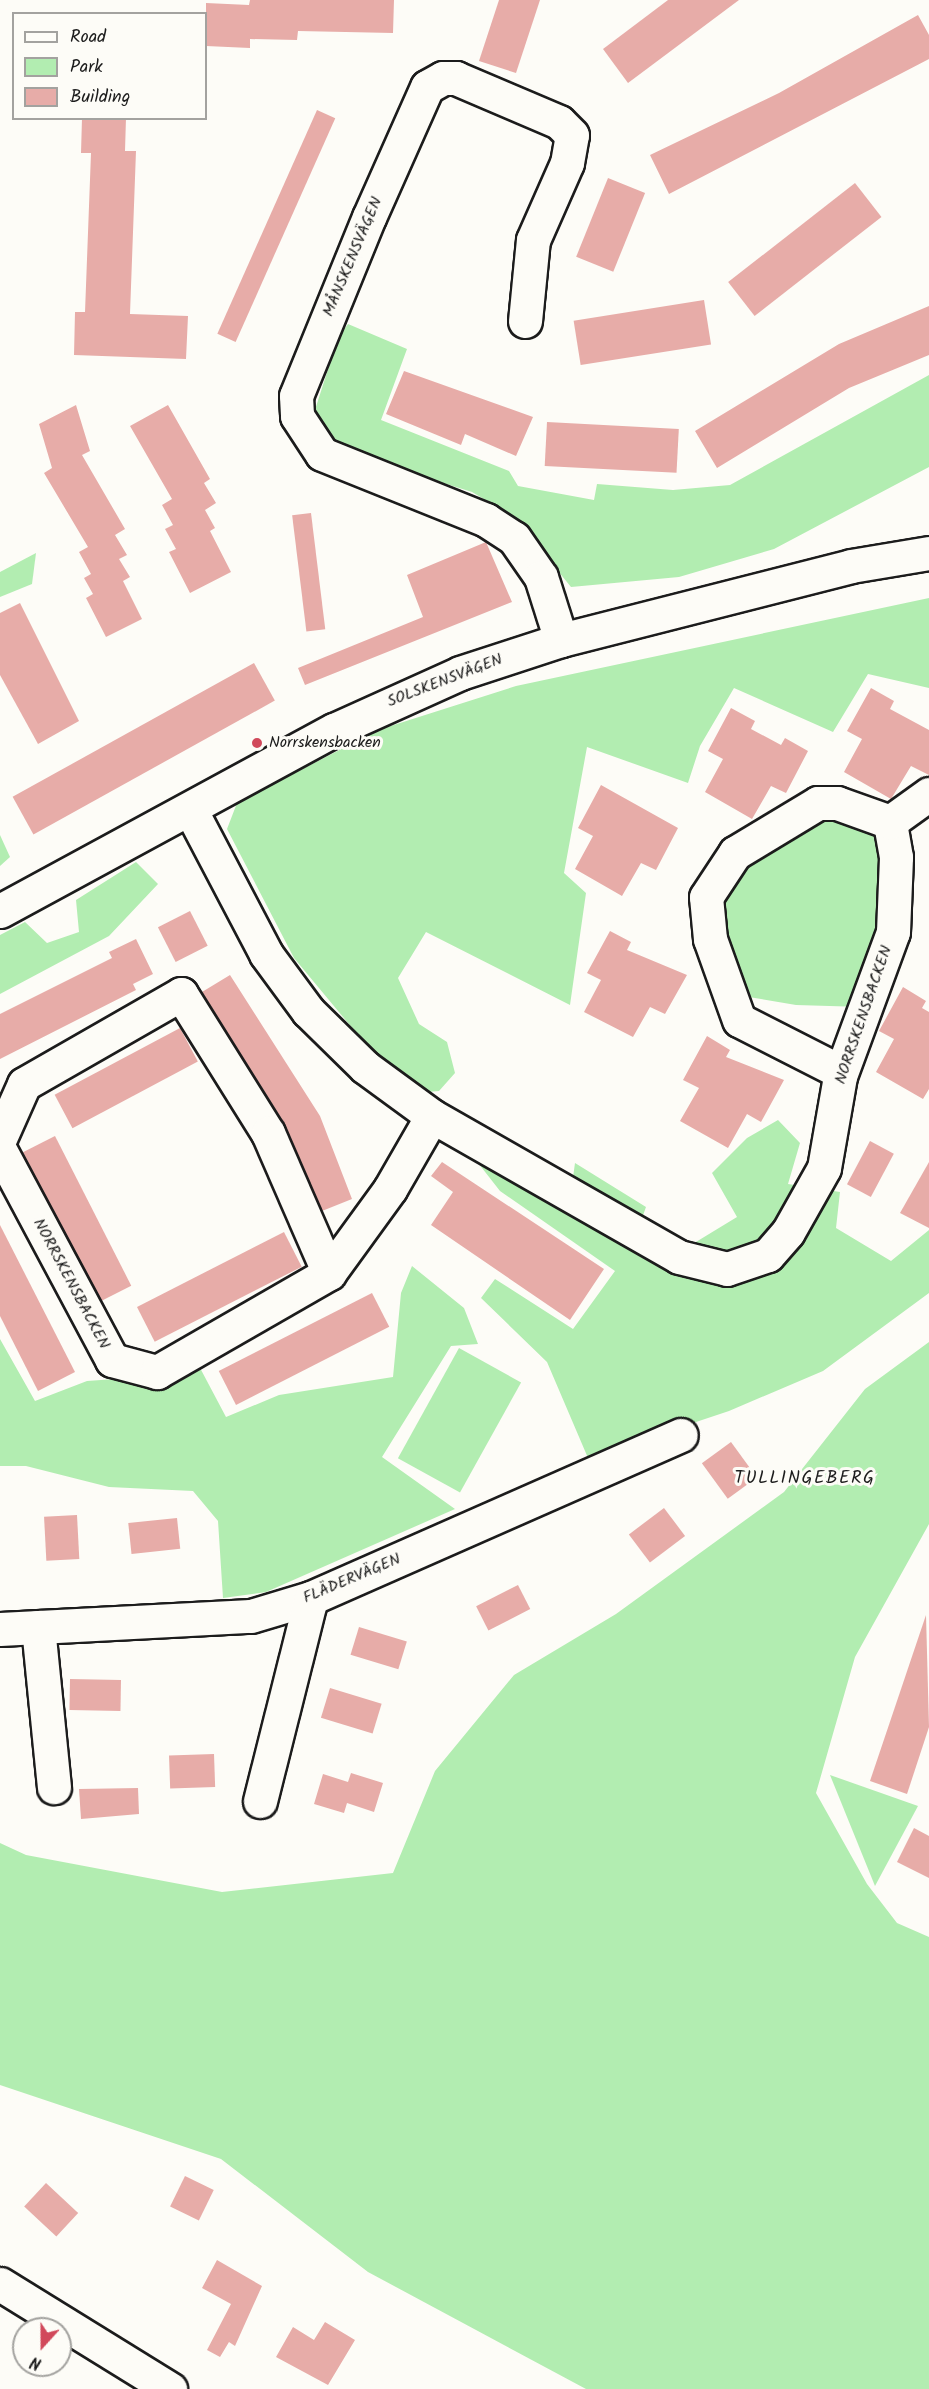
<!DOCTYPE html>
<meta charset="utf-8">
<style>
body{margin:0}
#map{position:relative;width:929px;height:2389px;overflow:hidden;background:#fdfcf7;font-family:Kalam,sans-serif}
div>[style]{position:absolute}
.green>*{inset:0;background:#b2edb1;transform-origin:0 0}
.building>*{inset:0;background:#e7aca8;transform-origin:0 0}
.roads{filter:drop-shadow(2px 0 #1c1c1c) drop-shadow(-2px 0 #1c1c1c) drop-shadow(0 2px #1c1c1c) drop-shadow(0 -2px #1c1c1c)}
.minor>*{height:33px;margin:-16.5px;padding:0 16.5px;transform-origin:16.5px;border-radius:16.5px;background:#fdfcf7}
.dots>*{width:16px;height:16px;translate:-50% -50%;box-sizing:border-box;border:3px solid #fdfcf7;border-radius:50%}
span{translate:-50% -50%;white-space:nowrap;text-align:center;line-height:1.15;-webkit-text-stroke:6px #fdfcf7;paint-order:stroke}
.street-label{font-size:16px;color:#1c1c1c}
.poi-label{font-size:16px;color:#1c1c1c}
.left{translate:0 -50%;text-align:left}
.neighbourhood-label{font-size:18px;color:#1c1c1c;letter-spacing:1.5px}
.legend{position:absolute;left:12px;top:12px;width:195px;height:108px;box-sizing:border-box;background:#fdfcf7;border:2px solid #a3a29f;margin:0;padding:8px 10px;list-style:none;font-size:18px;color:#1c1c1c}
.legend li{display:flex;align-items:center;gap:12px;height:30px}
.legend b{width:30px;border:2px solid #a3a29f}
.north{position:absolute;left:12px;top:2317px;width:60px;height:60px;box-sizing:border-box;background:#fdfcf7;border:2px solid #a3a29f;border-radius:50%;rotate:201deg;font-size:16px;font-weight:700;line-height:24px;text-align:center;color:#1c1c1c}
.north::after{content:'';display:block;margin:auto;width:21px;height:27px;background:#d1495b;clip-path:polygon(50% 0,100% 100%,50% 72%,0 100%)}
</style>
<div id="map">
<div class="green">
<i style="clip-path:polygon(348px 324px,407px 349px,381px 420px,509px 471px,518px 486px,594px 500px,597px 484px,673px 490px,730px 485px,929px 375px,929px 467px,774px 549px,679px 577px,571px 587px,514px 517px,472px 492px,376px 462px,331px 438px,314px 413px,338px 338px)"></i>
<i style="clip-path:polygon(36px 553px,32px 584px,0 597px,0 572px)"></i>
<i style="clip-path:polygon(929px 598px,929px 688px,868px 674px,833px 732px,734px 688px,700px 746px,688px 783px,587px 747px,564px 873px,586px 893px,570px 1005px,426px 932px,398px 978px,419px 1024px,447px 1042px,455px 1073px,439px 1091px,427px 1092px,368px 1047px,294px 958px,227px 829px,237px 803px,378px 730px,516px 686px)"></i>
<i style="clip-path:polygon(818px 811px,883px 836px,886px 937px,863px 1007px,796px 1005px,737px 995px,717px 942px,719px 885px)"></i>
<i style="clip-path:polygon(0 835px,10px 857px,0 866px)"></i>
<i style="clip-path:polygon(136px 862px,158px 884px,109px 936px,0 994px,0 935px,25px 922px,47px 943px,79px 932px,76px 900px)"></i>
<i style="clip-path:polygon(778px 1120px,800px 1143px,788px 1184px,840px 1192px,836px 1228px,891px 1261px,929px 1230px,929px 1293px,823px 1371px,729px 1411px,588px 1458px,547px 1362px,481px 1298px,495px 1279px,573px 1329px,615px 1271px,500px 1191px,464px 1145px,568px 1213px,575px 1163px,646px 1207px,632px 1246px,663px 1262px,737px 1217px,712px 1173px,747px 1138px)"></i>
<i style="clip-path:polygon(412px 1266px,464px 1308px,478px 1344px,451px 1346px,382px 1457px,455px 1509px,266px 1592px,223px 1598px,218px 1521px,193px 1491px,109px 1487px,26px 1466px,0 1466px,0 1339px,35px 1401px,87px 1381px,115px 1379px,146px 1387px,199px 1366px,226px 1417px,279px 1395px,393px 1377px,401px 1293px)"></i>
<i style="clip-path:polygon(929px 1342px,929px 1524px,855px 1657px,816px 1793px,867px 1884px,897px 1923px,929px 1937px,929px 2389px,586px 2389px,368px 2272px,221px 2159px,0 2085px,0 1843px,26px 1855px,222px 1892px,393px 1873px,435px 1771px,514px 1675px,616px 1614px,784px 1492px,865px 1389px)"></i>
<i style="left:459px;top:1348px;width:71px;height:126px;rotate:29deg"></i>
<i style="clip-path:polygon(830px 1775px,918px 1806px,875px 1886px)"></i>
</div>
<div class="building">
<i style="clip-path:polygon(250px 0,394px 0,393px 33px,298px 31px,297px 40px,250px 39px,250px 48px,206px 46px,206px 3px,249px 5px)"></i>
<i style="clip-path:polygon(499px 0,540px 0,516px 73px,479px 61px)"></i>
<i style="clip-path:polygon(668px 0,739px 0,628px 83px,603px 49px)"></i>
<i style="clip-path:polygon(918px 15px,929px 35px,929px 59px,669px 194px,650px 155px,779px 93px)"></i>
<i style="left:317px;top:110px;width:20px;height:245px;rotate:24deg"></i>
<i style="clip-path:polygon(82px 118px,126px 118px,125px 151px,136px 151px,130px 314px,188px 316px,186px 359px,74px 355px,75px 312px,85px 312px,91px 153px,81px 153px)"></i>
<i style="left:608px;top:178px;width:40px;height:85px;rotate:22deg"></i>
<i style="left:855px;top:183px;width:43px;height:161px;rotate:52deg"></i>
<i style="left:704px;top:300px;width:45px;height:132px;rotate:81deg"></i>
<i style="clip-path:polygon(929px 306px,929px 355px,849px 388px,717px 468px,695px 431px,839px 344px)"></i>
<i style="clip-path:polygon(404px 371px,533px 417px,516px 456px,465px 434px,461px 445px,386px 414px)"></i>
<i style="clip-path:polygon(76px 405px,90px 451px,82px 455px,125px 529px,115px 535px,127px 555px,119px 559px,130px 577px,123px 581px,142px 619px,106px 637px,86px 598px,93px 594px,84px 578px,91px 574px,79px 552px,88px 547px,44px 473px,52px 468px,39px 424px)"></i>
<i style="clip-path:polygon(168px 405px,210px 479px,204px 483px,216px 503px,205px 510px,215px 528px,210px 531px,231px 572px,190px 593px,169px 552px,176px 549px,165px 529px,173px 525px,162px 505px,172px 499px,130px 426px)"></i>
<i style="left:547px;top:422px;width:132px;height:44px;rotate:3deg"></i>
<i style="left:311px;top:513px;width:117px;height:19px;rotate:83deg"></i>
<i style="clip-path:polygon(486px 542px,512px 602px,305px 685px,298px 668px,423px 617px,407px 575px)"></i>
<i style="clip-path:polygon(20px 603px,79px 721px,38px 744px,0 675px,0 613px)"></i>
<i style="left:254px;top:663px;width:43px;height:276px;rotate:61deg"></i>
<i style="clip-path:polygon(871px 688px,894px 701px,890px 709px,929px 730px,929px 775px,911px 766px,891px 799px,844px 772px,862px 739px,847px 731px)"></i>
<i style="clip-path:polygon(731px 708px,755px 721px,751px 729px,781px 745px,785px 738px,808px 751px,786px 793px,771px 786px,752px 819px,705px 792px,723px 759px,708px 751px)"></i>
<i style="clip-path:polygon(601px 785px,678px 828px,656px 870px,641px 863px,622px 896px,575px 869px,593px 836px,578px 828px)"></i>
<i style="left:190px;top:911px;width:39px;height:36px;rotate:63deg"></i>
<i style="clip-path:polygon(610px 931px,631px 942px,627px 950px,687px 975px,665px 1014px,650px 1007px,633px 1037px,584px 1012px,601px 980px,587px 973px)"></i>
<i style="clip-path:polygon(136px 939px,153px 974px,133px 984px,136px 990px,0 1059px,0 1014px,112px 958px,109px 952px)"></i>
<i style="clip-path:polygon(230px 975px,320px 1116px,352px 1199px,322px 1211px,284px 1123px,202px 992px)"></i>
<i style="clip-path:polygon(903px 987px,926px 1001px,922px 1008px,929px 1012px,929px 1089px,923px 1099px,876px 1072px,894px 1039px,879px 1031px)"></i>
<i style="left:180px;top:1028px;width:38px;height:142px;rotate:62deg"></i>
<i style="clip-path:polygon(707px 1036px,730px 1050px,726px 1057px,784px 1080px,761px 1122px,747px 1114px,728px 1148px,680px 1121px,699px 1088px,683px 1080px)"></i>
<i style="left:55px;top:1136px;width:168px;height:36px;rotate:63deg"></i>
<i style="left:870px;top:1141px;width:27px;height:49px;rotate:28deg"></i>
<i style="clip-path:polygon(442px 1162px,604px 1269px,570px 1320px,431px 1225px,453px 1192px,431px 1176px)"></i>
<i style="clip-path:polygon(929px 1162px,929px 1228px,900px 1213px)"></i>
<i style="clip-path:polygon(0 1225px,75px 1372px,38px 1391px,0 1316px)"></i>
<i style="left:284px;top:1232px;width:39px;height:165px;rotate:63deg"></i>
<i style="left:372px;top:1293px;width:38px;height:172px;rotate:63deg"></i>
<i style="left:731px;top:1442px;width:44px;height:36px;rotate:54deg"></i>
<i style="left:664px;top:1508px;width:35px;height:44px;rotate:53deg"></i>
<i style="left:77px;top:1515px;width:44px;height:33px;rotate:87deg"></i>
<i style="left:177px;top:1518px;width:31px;height:49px;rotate:84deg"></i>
<i style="left:518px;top:1585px;width:27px;height:47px;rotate:63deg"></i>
<i style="clip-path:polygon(926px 1615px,929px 1727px,907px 1794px,870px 1781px)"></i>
<i style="left:359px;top:1627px;width:50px;height:29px;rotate:17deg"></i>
<i style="left:70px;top:1679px;width:51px;height:31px;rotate:1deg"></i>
<i style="left:330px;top:1688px;width:54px;height:31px;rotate:17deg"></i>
<i style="left:214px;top:1754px;width:33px;height:45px;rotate:88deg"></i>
<i style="clip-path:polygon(351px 1773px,383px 1783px,374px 1812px,347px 1803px,344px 1813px,314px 1804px,323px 1774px,348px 1782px)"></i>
<i style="clip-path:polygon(138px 1788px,139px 1814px,81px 1819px,79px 1789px)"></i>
<i style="clip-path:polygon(914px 1828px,929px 1836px,929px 1878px,897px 1862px)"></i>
<i style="left:185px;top:2176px;width:32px;height:34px;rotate:26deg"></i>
<i style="left:46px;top:2183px;width:44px;height:32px;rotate:43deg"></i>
<i style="clip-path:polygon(217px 2260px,262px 2286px,235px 2346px,229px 2342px,220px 2357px,207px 2350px,231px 2304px,202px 2288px)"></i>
<i style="clip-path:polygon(325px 2322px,355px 2340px,328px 2385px,276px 2357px,293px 2327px,314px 2340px)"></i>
</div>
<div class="roads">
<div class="minor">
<i style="left:525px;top:321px;width:81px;rotate:-84.4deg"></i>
<i style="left:533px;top:240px;width:84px;rotate:-66.2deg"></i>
<i style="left:567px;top:163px;width:28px;rotate:-80deg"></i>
<i style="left:572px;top:135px;width:18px;rotate:-135deg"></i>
<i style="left:559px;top:122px;width:112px;rotate:-156.9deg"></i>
<i style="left:456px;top:78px;width:13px;rotate:180deg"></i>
<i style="left:443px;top:78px;width:18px;rotate:151deg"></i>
<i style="left:427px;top:87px;width:142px;rotate:114deg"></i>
<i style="left:369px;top:217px;width:193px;rotate:112.2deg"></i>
<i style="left:296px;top:396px;width:20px;rotate:87deg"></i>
<i style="left:297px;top:416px;width:45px;rotate:56.7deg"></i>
<i style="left:322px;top:454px;width:177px;rotate:21.9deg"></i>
<i style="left:486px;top:520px;width:33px;rotate:33deg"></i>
<i style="left:514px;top:538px;width:47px;rotate:55.3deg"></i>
<i style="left:541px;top:577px;width:66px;rotate:72.4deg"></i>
<i style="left:190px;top:809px;width:164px;rotate:62.3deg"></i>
<i style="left:266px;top:954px;width:71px;rotate:53.6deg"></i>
<i style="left:308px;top:1011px;width:80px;rotate:44.5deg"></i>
<i style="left:365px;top:1067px;width:83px;rotate:36.2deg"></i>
<i style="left:432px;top:1116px;width:284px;rotate:29.7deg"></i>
<i style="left:679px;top:1257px;width:49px;rotate:14deg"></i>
<i style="left:727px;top:1269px;width:43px;rotate:-18.9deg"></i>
<i style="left:768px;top:1255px;width:30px;rotate:-49deg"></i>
<i style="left:788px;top:1232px;width:73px;rotate:-60.6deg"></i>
<i style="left:824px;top:1168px;width:93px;rotate:-80.1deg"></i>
<i style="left:840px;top:1076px;width:153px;rotate:-69.8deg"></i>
<i style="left:893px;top:932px;width:75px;rotate:-87.7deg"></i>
<i style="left:896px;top:857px;width:36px;rotate:-100deg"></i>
<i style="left:890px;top:822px;width:48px;rotate:-35.7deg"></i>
<i style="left:0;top:911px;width:380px;rotate:-28.5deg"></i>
<i style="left:334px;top:730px;width:138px;rotate:-24.3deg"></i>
<i style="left:460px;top:673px;width:106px;rotate:-18.1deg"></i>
<i style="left:561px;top:640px;width:299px;rotate:-14.3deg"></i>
<i style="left:851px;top:566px;width:79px;rotate:-9.5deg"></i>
<i style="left:841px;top:1072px;width:114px;rotate:-153deg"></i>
<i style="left:739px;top:1020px;width:86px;rotate:-109.7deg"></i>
<i style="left:710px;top:939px;width:42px;rotate:-95.4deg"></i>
<i style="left:706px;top:897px;width:53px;rotate:-56.6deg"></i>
<i style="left:735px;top:853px;width:97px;rotate:-31.1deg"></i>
<i style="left:818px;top:803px;width:19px"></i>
<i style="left:837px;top:803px;width:56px;rotate:19.7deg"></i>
<i style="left:0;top:1138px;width:59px;rotate:-66deg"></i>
<i style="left:24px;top:1084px;width:181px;rotate:-29.8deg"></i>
<i style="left:181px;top:994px;width:164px;rotate:58deg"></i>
<i style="left:268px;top:1133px;width:153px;rotate:66.5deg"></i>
<i style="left:0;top:1150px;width:238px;rotate:61.9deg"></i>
<i style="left:112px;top:1360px;width:47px;rotate:14.9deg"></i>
<i style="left:157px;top:1372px;width:198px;rotate:-29.9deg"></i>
<i style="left:329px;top:1273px;width:104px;rotate:-54deg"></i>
<i style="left:390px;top:1189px;width:84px;rotate:-60.1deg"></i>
<i style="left:38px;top:1627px;width:161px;rotate:84.3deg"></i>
<i style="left:0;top:1629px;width:251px;rotate:-3deg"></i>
<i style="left:251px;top:1616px;width:63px;rotate:-16.7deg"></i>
<i style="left:311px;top:1598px;width:404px;rotate:-23.8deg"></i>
<i style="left:260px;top:1801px;width:209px;rotate:-75.9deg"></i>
<i style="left:0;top:2284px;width:200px;rotate:31.7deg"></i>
</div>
</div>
<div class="dots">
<i style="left:257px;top:743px;background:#d1495b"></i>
</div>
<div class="street-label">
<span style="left:353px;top:257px;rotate:-67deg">MÅNSKENSVÄGEN</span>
<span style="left:445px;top:681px;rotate:-21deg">SOLSKENSVÄGEN</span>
<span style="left:864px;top:1015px;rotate:-71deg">NORRSKENSBACKEN</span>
<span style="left:71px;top:1284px;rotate:62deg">NORRSKENSBACKEN</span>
<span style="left:352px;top:1579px;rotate:-23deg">FLÄDERVÄGEN</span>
</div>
<div class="poi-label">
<span class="left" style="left:269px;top:743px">Norrskensbacken</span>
</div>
<div class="neighbourhood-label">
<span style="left:805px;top:1479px">TULLINGEBERG</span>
</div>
<ul class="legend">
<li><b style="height:8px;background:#fdfcf7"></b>Road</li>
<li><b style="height:16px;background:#b2edb1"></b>Park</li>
<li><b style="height:16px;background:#e7aca8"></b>Building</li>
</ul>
<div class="north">N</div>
</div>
